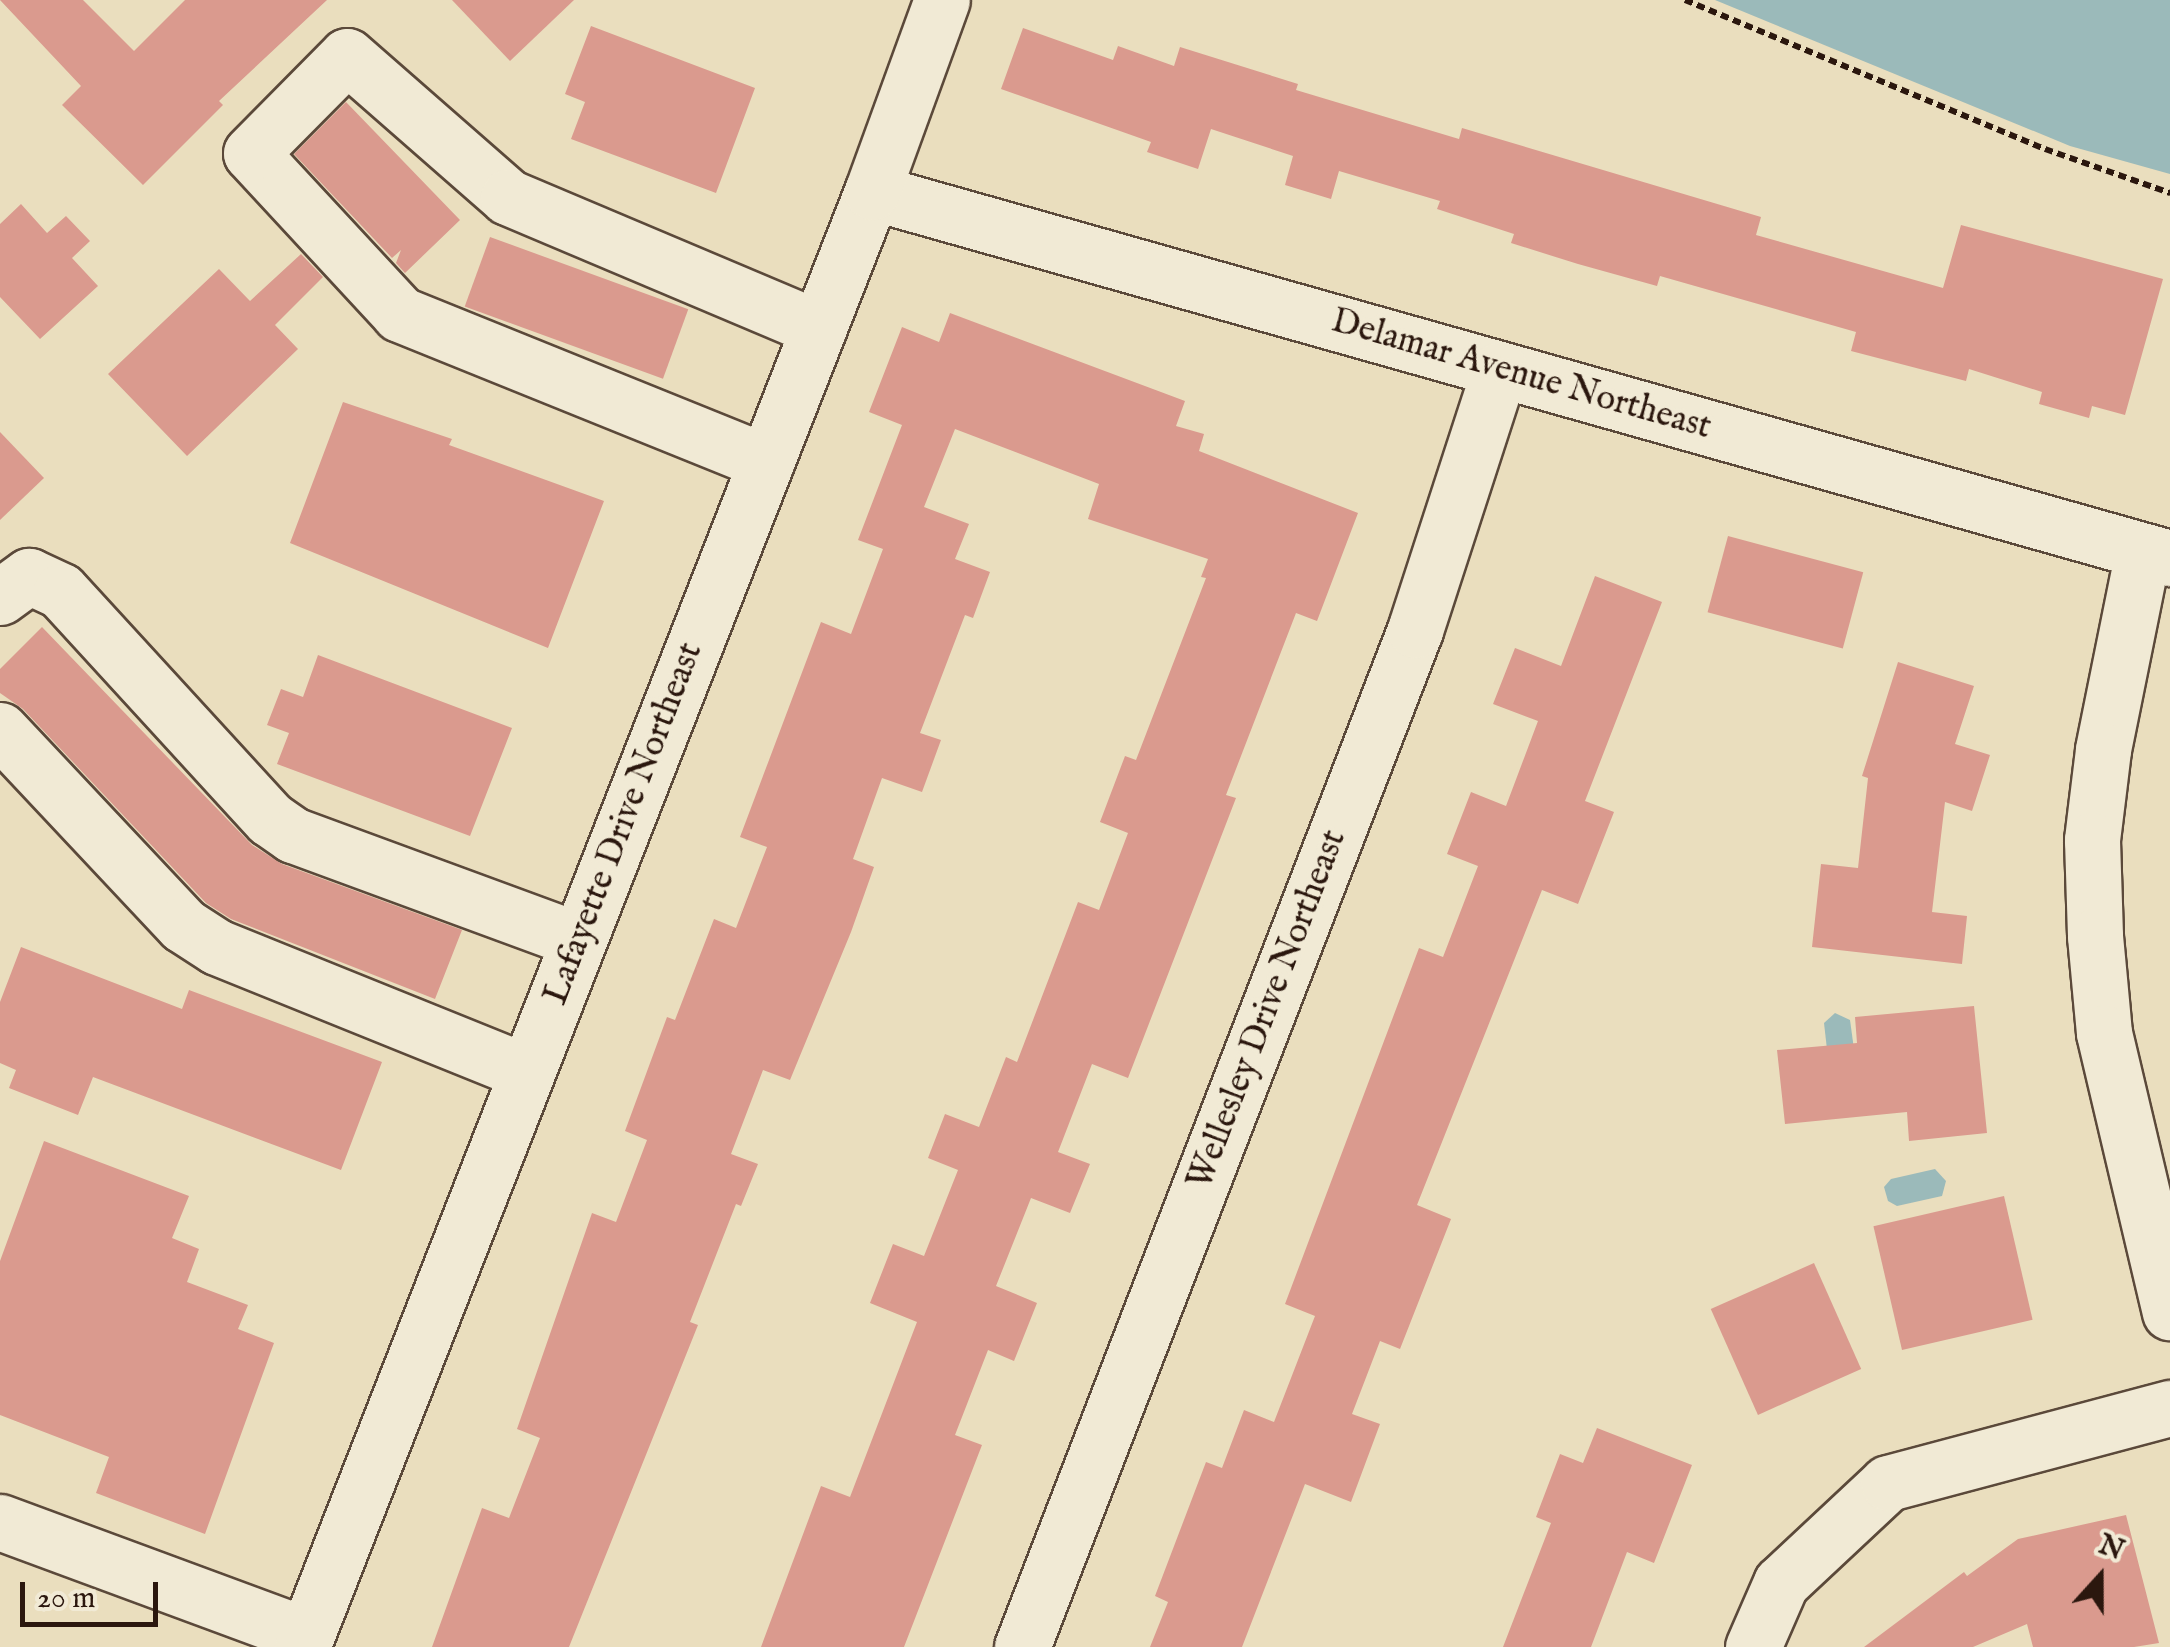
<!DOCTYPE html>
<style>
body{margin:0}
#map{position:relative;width:2170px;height:1647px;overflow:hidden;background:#eadebe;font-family:"IM FELL English",serif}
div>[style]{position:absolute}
.water>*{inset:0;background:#9bbaba}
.building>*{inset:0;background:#da9a8e;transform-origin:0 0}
.path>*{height:6px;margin-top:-3px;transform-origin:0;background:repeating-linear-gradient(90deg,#2b170e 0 8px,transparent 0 13px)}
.roads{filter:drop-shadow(2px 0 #5b493a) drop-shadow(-2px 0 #5b493a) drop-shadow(0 2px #5b493a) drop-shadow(0 -2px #5b493a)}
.minor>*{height:55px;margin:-27.5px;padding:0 27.5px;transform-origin:27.5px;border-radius:27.5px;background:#f1ead5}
span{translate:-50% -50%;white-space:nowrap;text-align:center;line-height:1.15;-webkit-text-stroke:9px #f1ead5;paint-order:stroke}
.street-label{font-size:35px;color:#2b170e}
.north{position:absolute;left:2050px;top:1527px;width:100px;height:100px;-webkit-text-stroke:8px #f1ead5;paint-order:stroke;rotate:21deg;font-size:28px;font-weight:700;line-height:40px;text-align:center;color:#2b170e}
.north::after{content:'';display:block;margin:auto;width:35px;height:45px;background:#2b170e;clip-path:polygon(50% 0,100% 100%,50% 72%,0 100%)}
.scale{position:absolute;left:20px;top:1582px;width:138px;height:45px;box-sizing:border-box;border:5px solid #2b170e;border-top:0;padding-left:12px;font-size:30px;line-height:35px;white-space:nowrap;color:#2b170e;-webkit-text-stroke:8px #f1ead5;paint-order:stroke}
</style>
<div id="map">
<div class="water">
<i style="clip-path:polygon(1715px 0,2170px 0,2170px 174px,2070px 146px)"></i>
<i style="clip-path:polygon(1835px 1013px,1850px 1020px,1856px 1064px,1829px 1067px,1824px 1023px)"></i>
<i style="clip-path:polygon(1935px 1169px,1946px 1181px,1942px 1196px,1897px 1206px,1888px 1201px,1884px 1187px,1891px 1179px)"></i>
</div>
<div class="building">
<i style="clip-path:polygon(0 0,83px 0,134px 51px,185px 0,327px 0,219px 101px,223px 105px,143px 185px,62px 105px,81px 86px)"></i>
<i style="clip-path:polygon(452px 0,574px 0,510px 61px)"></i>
<i style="clip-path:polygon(591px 26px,755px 88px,716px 193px,571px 139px,585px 102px,565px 94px)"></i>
<i style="clip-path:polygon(1023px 28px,1113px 60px,1118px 46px,1174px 66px,1180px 47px,1298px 84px,1296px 90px,1459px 139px,1462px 128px,1761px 217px,1756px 235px,1943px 288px,1961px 225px,2163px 279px,2125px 415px,2092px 406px,2089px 418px,2039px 404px,2042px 392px,1969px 369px,1966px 381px,1851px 351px,1856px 332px,1660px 276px,1657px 286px,1578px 264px,1511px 243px,1514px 234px,1437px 209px,1440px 201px,1339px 171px,1331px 199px,1285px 185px,1293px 156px,1211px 129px,1198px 169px,1147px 152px,1151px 142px,1001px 89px)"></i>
<i style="clip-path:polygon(346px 102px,460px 220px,405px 273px,396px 263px,401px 250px,392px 258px,294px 154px)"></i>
<i style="clip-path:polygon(21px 204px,47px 233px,66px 216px,90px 241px,72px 258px,98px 286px,40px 339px,0 297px,0 224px)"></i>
<i style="left:490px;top:237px;width:211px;height:74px;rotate:20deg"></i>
<i style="clip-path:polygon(301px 254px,323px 277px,275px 325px,298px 349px,187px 456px,108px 374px,219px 269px,250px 301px)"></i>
<i style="clip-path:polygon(950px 313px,1185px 401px,1176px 426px,1204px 434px,1199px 451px,1358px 513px,1317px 621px,1296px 613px,1226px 795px,1236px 798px,1128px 1078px,1092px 1064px,1058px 1152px,1090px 1164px,1070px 1213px,1031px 1198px,996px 1286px,1037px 1303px,1014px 1361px,988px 1350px,955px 1435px,982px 1445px,904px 1647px,761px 1647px,821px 1486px,850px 1497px,917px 1322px,870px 1303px,893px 1244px,924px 1256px,958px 1170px,928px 1158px,945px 1114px,979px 1127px,1006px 1057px,1017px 1062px,1078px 902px,1099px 910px,1128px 833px,1100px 822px,1125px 756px,1136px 760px,1206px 578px,1201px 577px,1208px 559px,1088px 519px,1099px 484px,955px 429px,924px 507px,969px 524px,955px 559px,990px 572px,973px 618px,965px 615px,920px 733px,941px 740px,922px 792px,882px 778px,853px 859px,874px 867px,851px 932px,790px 1080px,763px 1070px,731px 1154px,758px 1164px,741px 1206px,736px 1204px,690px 1322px,698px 1325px,569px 1647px,432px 1647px,482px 1508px,509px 1518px,540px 1438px,517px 1429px,592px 1213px,616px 1222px,647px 1140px,625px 1131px,667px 1017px,675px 1020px,714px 919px,736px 928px,767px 847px,740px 837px,821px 622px,851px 634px,883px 549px,858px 540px,902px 425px,869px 412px,902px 327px,939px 342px)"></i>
<i style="clip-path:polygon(343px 402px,452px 439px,449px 445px,604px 501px,548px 648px,290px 543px)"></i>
<i style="clip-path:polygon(0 432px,44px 478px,0 520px)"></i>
<i style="left:1728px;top:536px;width:140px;height:79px;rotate:15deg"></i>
<i style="clip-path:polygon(1595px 576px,1662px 602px,1585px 801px,1614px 812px,1578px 904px,1542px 890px,1417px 1205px,1451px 1219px,1400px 1349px,1380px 1341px,1352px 1414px,1380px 1424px,1351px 1502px,1305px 1484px,1242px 1647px,1150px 1647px,1168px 1602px,1155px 1596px,1206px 1462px,1222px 1468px,1244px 1410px,1274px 1422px,1315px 1316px,1285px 1304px,1419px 948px,1443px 957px,1478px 866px,1447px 854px,1471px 792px,1506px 806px,1538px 721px,1493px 704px,1515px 648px,1561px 666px)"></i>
<i style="clip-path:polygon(42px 627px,252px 845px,282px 864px,462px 930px,435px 999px,231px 919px,206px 903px,23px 709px,0 693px,0 669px)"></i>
<i style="clip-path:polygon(318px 655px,512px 728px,470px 836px,277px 764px,289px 733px,267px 725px,281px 689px,303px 697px)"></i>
<i style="clip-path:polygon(1898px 662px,1974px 686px,1955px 744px,1990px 755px,1972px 811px,1945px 802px,1932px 912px,1967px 916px,1962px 964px,1812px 947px,1821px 864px,1858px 868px,1868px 778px,1862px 776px)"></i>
<i style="clip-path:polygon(21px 947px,182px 1009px,189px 990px,382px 1062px,341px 1170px,93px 1077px,78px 1115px,9px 1088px,16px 1070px,0 1063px,0 1002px)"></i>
<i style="clip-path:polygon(1974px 1006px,1987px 1133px,1909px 1141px,1907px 1112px,1785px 1124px,1777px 1050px,1857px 1043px,1855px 1017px)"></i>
<i style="clip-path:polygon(44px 1141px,189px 1196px,172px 1238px,199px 1249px,187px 1282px,248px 1305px,238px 1329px,274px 1343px,205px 1534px,96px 1493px,109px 1457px,0 1415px,0 1261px)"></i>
<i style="left:2004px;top:1196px;width:127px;height:134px;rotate:77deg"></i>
<i style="left:1814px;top:1263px;width:116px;height:113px;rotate:66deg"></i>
<i style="clip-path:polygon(1597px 1428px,1692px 1465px,1654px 1563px,1627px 1552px,1591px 1647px,1503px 1647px,1551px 1523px,1536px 1517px,1560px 1454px,1583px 1463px)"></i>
<i style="clip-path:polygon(2126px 1515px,2159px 1643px,2134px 1647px,2033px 1647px,2027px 1624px,1973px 1647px,1864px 1647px,1964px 1572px,1967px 1576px,2018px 1539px)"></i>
</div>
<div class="path">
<i style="left:1685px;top:0;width:390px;rotate:22.5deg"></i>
<i style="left:2045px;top:149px;width:133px;rotate:19.4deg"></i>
</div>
<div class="roads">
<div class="minor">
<i style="left:872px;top:192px;width:1349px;rotate:15.75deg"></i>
<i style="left:766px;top:462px;width:395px;rotate:-158deg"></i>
<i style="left:400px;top:314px;width:219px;rotate:-132.8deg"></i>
<i style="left:251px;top:153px;width:136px;rotate:-45.3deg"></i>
<i style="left:347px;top:56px;width:214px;rotate:41.2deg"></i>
<i style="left:508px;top:197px;width:337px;rotate:22.9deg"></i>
<i style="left:2143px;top:551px;width:203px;rotate:101.4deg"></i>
<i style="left:2103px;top:750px;width:91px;rotate:97deg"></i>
<i style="left:2092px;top:840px;width:96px;rotate:88.2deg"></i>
<i style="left:2095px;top:936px;width:97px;rotate:84.7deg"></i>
<i style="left:2104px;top:1033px;width:287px;rotate:76.7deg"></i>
<i style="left:0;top:597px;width:36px;rotate:-36deg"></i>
<i style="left:29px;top:576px;width:35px;rotate:25deg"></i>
<i style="left:61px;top:591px;width:309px;rotate:47.5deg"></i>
<i style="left:270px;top:819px;width:28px;rotate:35deg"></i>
<i style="left:293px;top:835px;width:304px;rotate:20.2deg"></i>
<i style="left:0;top:730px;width:267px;rotate:46.8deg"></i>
<i style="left:183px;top:925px;width:40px;rotate:32.9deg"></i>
<i style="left:217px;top:947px;width:334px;rotate:22deg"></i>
<i style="left:0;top:1522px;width:326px;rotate:20.3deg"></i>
<i style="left:302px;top:1647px;width:1563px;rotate:-68.61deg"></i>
<i style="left:872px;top:192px;width:204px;rotate:-70deg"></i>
<i style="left:1022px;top:1647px;width:1090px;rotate:-68.87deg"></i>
<i style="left:1415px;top:630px;width:274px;rotate:-72deg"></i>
<i style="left:1753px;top:1647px;width:70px;rotate:-66.4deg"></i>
<i style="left:1781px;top:1583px;width:146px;rotate:-43.1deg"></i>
<i style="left:1888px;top:1483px;width:292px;rotate:-14.9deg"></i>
</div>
</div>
<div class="street-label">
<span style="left:1521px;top:375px;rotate:16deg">Delamar Avenue Northeast</span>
<span style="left:624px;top:824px;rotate:-69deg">Lafayette Drive Northeast</span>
<span style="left:1268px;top:1010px;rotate:-69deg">Wellesley Drive Northeast</span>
</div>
<div class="north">N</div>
<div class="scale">20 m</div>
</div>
